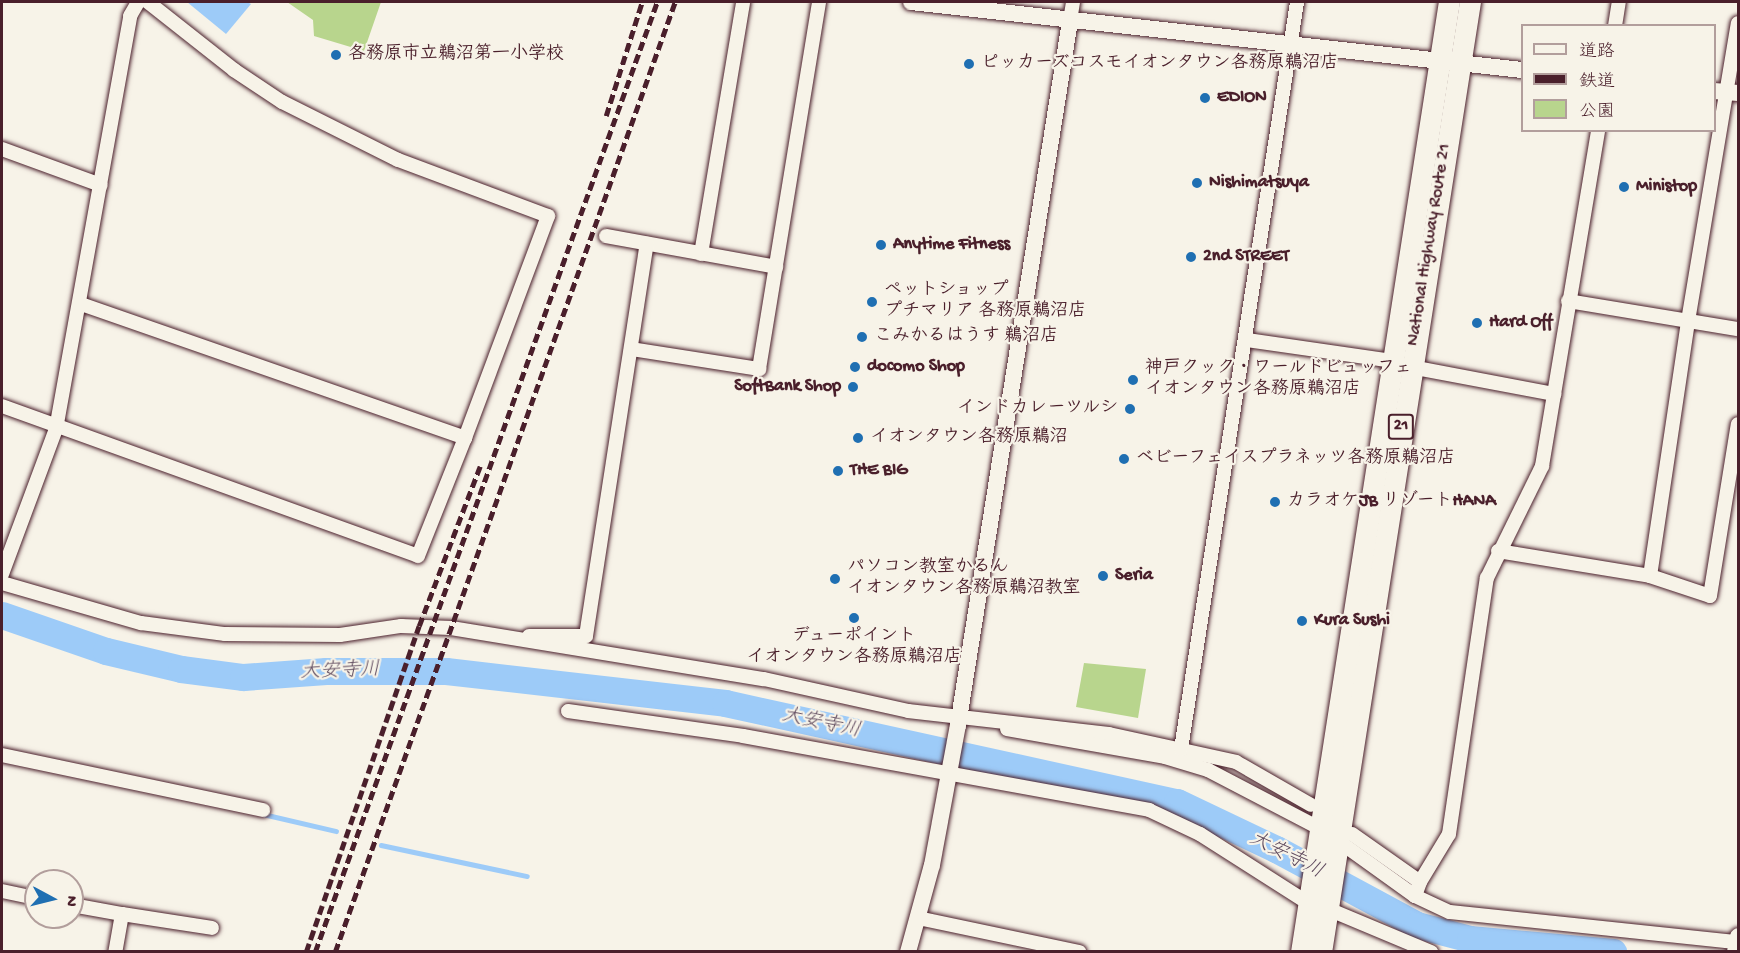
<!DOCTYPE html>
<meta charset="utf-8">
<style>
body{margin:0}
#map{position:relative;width:1740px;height:953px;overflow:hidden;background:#f7f3e8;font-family:"Gochi Hand","Klee One",sans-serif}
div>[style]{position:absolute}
.green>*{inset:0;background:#b8d58d}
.water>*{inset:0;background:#9dcbf8}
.stream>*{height:4.5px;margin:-2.25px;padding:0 2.25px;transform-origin:2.25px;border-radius:2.25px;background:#9dcbf8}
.river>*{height:27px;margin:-13.5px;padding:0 13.5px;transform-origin:13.5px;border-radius:13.5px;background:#9dcbf8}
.roads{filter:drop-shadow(0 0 2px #4a1f2b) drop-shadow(0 0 2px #4a1f2b)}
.minor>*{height:14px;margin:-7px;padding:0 7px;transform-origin:7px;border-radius:7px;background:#f7f3e8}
.tertiary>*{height:16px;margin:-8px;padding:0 8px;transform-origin:8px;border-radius:8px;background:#f7f3e8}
.trunk>*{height:21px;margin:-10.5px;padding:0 10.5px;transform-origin:10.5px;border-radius:10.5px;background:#f7f3e8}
.rail>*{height:4.5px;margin-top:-2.25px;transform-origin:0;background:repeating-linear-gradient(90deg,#4a1f2b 0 9px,transparent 0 13.5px)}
.dots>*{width:16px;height:16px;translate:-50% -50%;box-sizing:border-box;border:3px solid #f7f3e8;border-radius:50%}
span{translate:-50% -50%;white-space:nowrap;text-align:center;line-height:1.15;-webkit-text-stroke:4.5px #f7f3e8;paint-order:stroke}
.shield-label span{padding:2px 4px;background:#f7f3e8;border:2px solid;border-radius:4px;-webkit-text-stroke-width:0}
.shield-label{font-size:16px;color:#4a1f2b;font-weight:700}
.poi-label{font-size:18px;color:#4a1f2b;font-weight:700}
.left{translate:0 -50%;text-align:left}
.right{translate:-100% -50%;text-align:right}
.street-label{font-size:18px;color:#4a1f2b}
.water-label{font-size:20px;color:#5f4a5e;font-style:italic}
.frame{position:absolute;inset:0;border:3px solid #4a1f2b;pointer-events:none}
.legend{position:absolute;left:1521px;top:24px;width:195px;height:108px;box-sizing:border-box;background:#f7f3e8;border:2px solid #b29e9c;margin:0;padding:8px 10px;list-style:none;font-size:18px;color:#4a1f2b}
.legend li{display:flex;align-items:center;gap:12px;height:30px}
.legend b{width:30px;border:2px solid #b29e9c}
.north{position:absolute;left:24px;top:869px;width:60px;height:60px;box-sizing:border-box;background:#f7f3e8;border:2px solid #b29e9c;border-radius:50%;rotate:97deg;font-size:16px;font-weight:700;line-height:24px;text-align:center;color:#4a1f2b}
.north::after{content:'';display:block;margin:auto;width:21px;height:27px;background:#1f6fb2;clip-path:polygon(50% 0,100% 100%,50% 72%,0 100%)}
</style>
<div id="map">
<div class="green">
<i style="clip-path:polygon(287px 2px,381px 2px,364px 51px,314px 36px,313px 20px)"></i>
<i style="clip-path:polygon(1084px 663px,1146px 669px,1138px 718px,1076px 707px)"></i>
</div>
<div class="water">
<i style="clip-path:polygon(187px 2px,247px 2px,251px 4px,226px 34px)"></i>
</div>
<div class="stream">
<i style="left:263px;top:814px;width:75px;rotate:13.1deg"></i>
<i style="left:381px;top:845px;width:149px;rotate:12deg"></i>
</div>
<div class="river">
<i style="left:2px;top:615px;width:110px;rotate:19.1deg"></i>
<i style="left:106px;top:651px;width:77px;rotate:13.5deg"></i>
<i style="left:181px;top:669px;width:63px;rotate:7.4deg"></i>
<i style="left:243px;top:677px;width:83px;rotate:-4.1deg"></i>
<i style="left:326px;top:671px;width:120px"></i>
<i style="left:446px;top:671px;width:281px;rotate:6.5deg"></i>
<i style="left:725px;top:703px;width:463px;rotate:12.4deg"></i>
<i style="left:1177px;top:802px;width:110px;rotate:25.4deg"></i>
<i style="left:1276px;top:849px;width:160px;rotate:28.3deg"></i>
<i style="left:1417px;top:925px;width:55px;rotate:14.8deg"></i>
<i style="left:1470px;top:939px;width:144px;rotate:5.2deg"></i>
</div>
<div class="roads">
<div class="minor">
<i style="left:1070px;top:21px;width:19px;rotate:-81deg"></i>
<i style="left:1615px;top:26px;width:24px;rotate:-81deg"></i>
<i style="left:2px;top:149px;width:105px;rotate:20deg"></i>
<i style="left:606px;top:236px;width:173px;rotate:10.3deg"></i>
<i style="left:701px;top:254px;width:255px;rotate:-80.5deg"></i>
<i style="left:1568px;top:301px;width:172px;rotate:9.4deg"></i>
<i style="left:81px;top:304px;width:407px;rotate:19.2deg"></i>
<i style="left:465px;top:438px;width:237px;rotate:-69.5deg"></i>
<i style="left:548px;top:216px;width:160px;rotate:-159.5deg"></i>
<i style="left:398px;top:160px;width:130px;rotate:-153.4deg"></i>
<i style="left:282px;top:102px;width:58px;rotate:-146.3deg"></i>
<i style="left:234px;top:70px;width:110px;rotate:-141.7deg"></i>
<i style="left:1247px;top:340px;width:148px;rotate:8.2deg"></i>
<i style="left:631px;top:349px;width:130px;rotate:8.9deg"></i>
<i style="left:759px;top:369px;width:372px;rotate:-80.7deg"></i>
<i style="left:1411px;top:367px;width:146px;rotate:10.7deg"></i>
<i style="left:2px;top:406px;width:442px;rotate:19.8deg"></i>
<i style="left:418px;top:556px;width:127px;rotate:-68.3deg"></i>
<i style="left:1498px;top:551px;width:154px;rotate:9.3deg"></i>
<i style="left:1650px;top:576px;width:63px;rotate:18.4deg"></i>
<i style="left:1710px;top:596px;width:174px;rotate:-80.8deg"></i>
<i style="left:2px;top:574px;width:155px;rotate:-69.6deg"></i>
<i style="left:56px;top:429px;width:420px;rotate:-79.8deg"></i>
<i style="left:130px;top:16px;width:16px;rotate:-60deg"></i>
<i style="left:1650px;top:576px;width:258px;rotate:-81.5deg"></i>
<i style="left:1688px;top:321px;width:302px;rotate:-80.5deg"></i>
<i style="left:2px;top:583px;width:145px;rotate:16.1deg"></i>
<i style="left:141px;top:623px;width:85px;rotate:7.5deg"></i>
<i style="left:225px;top:634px;width:115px;rotate:0.5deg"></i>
<i style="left:340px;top:635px;width:62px;rotate:-8.4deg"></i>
<i style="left:401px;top:626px;width:50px;rotate:2.3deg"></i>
<i style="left:451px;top:628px;width:317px;rotate:9.3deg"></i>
<i style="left:764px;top:679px;width:148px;rotate:12.5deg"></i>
<i style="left:908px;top:711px;width:202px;rotate:6.5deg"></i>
<i style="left:1109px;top:734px;width:130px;rotate:12.4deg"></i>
<i style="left:1236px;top:762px;width:86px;rotate:29.8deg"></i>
<i style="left:529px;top:636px;width:57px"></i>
<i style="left:586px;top:636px;width:397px;rotate:-81.2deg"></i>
<i style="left:568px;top:711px;width:177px;rotate:8.1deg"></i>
<i style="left:743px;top:736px;width:413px;rotate:10.3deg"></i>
<i style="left:1149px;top:810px;width:56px;rotate:25.2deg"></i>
<i style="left:1200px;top:834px;width:128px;rotate:32.6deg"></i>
<i style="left:1007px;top:729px;width:160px;rotate:10deg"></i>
<i style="left:1165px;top:757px;width:45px;rotate:16.8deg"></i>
<i style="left:1208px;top:770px;width:125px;rotate:27.6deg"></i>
<i style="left:1181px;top:749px;width:756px;rotate:-81.17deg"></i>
<i style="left:2px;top:755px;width:267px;rotate:11.9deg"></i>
<i style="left:1352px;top:834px;width:83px;rotate:35.2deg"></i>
<i style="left:1420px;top:882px;width:15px;rotate:110deg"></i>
<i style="left:1415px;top:896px;width:38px;rotate:25deg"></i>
<i style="left:1450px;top:912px;width:289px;rotate:6deg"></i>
<i style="left:1337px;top:840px;width:96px;rotate:35.7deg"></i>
<i style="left:1420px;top:882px;width:56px;rotate:-58.9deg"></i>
<i style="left:1449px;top:834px;width:259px;rotate:-81.6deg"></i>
<i style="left:1487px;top:578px;width:125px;rotate:-63.8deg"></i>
<i style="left:1542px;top:466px;width:341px;rotate:-80.5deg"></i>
<i style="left:2px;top:891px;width:35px;rotate:12deg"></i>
<i style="left:72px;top:905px;width:51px;rotate:10.2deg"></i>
<i style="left:122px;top:914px;width:39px;rotate:100deg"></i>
<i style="left:1328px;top:909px;width:112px;rotate:22.7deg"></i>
<i style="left:122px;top:914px;width:91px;rotate:8.8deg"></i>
<i style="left:918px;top:918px;width:165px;rotate:11.9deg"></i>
</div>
<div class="tertiary">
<i style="left:911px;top:2px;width:615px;rotate:6.35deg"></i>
<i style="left:1714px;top:91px;width:24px;rotate:5deg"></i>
<i style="left:908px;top:952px;width:90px;rotate:-74.6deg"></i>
<i style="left:932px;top:865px;width:142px;rotate:-79.5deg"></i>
<i style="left:958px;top:725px;width:713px;rotate:-80.96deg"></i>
<i style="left:1735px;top:952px;width:16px;rotate:-79deg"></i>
</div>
<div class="trunk">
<i style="left:1301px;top:952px;width:961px;rotate:-81.15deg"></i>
<i style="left:1321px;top:952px;width:962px;rotate:-81.09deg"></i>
</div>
</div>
<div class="rail">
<i style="left:606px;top:116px;width:120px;rotate:-72.5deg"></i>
<i style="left:306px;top:952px;width:345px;rotate:-70.9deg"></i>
<i style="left:419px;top:626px;width:171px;rotate:-69.1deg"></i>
<i style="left:315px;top:952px;width:1010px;rotate:-70.2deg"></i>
<i style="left:335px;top:952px;width:1009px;rotate:-70.31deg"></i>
</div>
<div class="dots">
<i style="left:336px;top:55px;background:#1f6fb2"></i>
<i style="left:969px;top:64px;background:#1f6fb2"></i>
<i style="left:1205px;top:98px;background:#1f6fb2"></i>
<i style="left:1197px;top:183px;background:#1f6fb2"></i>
<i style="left:1624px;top:187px;background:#1f6fb2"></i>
<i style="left:881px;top:245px;background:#1f6fb2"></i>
<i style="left:1191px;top:257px;background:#1f6fb2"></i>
<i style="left:872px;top:302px;background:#1f6fb2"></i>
<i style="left:1477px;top:323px;background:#1f6fb2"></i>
<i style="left:862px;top:337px;background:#1f6fb2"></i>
<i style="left:855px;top:367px;background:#1f6fb2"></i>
<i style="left:1133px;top:380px;background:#1f6fb2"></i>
<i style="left:853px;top:387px;background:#1f6fb2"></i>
<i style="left:1130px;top:409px;background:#1f6fb2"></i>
<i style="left:858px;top:438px;background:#1f6fb2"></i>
<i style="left:1124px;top:459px;background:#1f6fb2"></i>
<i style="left:838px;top:471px;background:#1f6fb2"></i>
<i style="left:1275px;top:502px;background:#1f6fb2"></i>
<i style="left:1103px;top:576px;background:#1f6fb2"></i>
<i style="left:835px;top:579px;background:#1f6fb2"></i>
<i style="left:854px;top:618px;background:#1f6fb2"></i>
<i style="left:1302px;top:621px;background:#1f6fb2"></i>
</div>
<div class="shield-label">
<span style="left:1401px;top:427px">21</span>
</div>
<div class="poi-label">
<span class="left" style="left:348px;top:55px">各務原市立鵜沼第一小学校</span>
<span class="left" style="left:981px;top:64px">ピッカーズコスモイオンタウン各務原鵜沼店</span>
<span class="left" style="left:1217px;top:98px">EDION</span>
<span class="left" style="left:1209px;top:183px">Nishimatsuya</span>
<span class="left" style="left:1636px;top:187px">Ministop</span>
<span class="left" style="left:893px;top:245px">Anytime Fitness</span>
<span class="left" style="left:1203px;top:257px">2nd STREET</span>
<span class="left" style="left:884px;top:302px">ペットショップ<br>プチマリア 各務原鵜沼店</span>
<span class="left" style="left:1489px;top:323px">Hard Off</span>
<span class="left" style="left:874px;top:337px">こみかるはうす 鵜沼店</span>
<span class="left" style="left:867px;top:367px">docomo Shop</span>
<span class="left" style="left:1145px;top:380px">神戸クック・ワールドビュッフェ<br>イオンタウン各務原鵜沼店</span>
<span class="right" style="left:841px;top:387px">SoftBank Shop</span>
<span class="right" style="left:1118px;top:409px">インドカレーツルシ</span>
<span class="left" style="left:870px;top:438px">イオンタウン各務原鵜沼</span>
<span class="left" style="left:1136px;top:459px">ベビーフェイスプラネッツ各務原鵜沼店</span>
<span class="left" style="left:850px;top:471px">THE BIG</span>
<span class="left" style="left:1287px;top:502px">カラオケJB リゾートHANA</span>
<span class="left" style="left:847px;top:579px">パソコン教室かるん<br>イオンタウン各務原鵜沼教室</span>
<span class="left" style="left:1115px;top:576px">Seria</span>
<span class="left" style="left:1314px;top:621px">Kura Sushi</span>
<span style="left:854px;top:648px">デューポイント<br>イオンタウン各務原鵜沼店</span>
</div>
<div class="street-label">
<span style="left:1430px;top:245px;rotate:-81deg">National Highway Route 21</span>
</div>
<div class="water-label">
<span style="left:340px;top:672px;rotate:-2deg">大安寺川</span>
<span style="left:821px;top:724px;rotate:12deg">大安寺川</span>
<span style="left:1286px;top:856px;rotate:27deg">大安寺川</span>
</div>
<div class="frame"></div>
<ul class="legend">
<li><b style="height:8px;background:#f7f3e8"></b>道路</li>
<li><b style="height:8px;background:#4a1f2b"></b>鉄道</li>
<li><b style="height:16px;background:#b8d58d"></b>公園</li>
</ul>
<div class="north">N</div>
</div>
